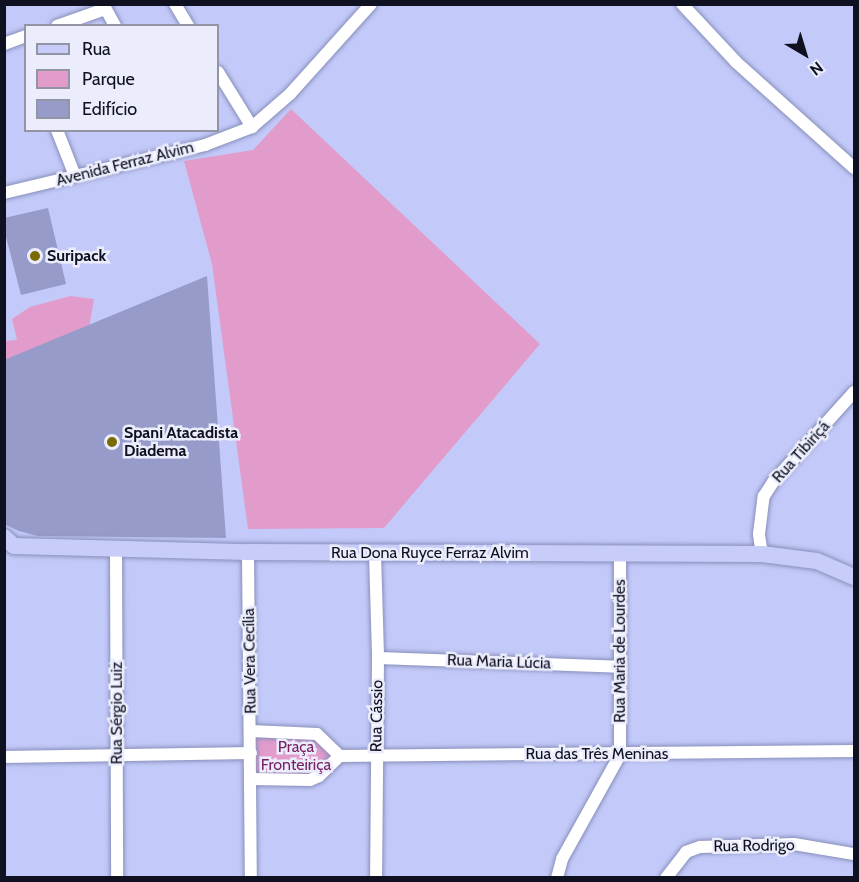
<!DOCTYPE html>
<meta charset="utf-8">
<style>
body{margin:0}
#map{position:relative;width:859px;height:882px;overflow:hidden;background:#c3caf9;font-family:Cabin,sans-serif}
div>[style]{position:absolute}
.green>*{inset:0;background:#e19ccb}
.building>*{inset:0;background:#969bc9}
.roads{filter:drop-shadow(0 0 2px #898fbb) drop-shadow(0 0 2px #898fbb)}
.minor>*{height:12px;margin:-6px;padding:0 6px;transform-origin:6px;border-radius:6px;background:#fff}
.major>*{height:16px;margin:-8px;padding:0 8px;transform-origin:8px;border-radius:8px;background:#c7ccf9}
.dots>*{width:16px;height:16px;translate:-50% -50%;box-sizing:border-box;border:3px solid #ebedfc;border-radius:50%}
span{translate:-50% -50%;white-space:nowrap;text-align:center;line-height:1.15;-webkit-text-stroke:5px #ebedfc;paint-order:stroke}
.street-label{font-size:16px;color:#0f1121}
.poi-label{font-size:16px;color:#0f1121;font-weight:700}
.left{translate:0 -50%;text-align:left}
.park-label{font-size:16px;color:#792164}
.frame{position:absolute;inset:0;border:6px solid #0f1121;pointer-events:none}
.legend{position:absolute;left:24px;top:24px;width:195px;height:108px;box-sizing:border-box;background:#ebedfc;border:2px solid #9395a4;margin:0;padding:8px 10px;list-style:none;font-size:18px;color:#0f1121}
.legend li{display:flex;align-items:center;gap:12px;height:30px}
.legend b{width:30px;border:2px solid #9395a4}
.north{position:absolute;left:775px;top:24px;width:60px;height:60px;-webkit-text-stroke:4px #ebedfc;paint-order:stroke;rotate:142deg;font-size:16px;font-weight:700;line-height:24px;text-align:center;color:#0f1121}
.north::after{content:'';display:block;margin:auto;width:21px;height:27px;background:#0f1121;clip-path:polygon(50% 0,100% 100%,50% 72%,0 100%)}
</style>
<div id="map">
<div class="green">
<i style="clip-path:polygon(291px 109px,540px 344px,384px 528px,248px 529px,212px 264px,184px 161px,253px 150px)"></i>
<i style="clip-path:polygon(70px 296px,94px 299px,85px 351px,5px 369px,4px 341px,17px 340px,12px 319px,30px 307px)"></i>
<i style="clip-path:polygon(251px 731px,314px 733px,340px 756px,319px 776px,251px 779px)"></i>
</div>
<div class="building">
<i style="clip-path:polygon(48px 208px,66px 284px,21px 295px,4px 229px,4px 218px)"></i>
<i style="clip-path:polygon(207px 276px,226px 538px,38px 536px,19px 531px,4px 524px,4px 360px)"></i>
</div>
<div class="roads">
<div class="minor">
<i style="left:103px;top:4px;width:25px;rotate:61deg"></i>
<i style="left:175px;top:4px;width:26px;rotate:59deg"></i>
<i style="left:682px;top:4px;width:79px;rotate:47deg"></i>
<i style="left:736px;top:62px;width:159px;rotate:41.9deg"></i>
<i style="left:57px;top:26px;width:51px;rotate:-19.5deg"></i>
<i style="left:4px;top:44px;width:23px;rotate:-20deg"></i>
<i style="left:218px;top:72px;width:65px;rotate:58.3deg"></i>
<i style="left:57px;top:130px;width:49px;rotate:68.6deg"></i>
<i style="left:4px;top:193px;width:207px;rotate:-13.4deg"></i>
<i style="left:205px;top:145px;width:50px;rotate:-21deg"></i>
<i style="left:252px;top:127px;width:50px;rotate:-41deg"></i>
<i style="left:290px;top:94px;width:121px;rotate:-48deg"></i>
<i style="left:116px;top:549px;width:329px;rotate:89.8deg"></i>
<i style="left:248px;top:552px;width:326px;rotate:89.5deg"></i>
<i style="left:375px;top:554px;width:104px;rotate:88.3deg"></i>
<i style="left:378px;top:658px;width:220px;rotate:90.5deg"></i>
<i style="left:762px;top:554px;width:20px;rotate:-99deg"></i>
<i style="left:759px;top:534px;width:38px;rotate:-83deg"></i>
<i style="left:764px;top:496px;width:17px;rotate:-57deg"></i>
<i style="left:773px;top:482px;width:121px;rotate:-48deg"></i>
<i style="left:378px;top:658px;width:242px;rotate:2.1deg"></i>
<i style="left:251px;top:731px;width:66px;rotate:2.6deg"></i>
<i style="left:317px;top:734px;width:32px;rotate:44deg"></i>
<i style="left:340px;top:756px;width:514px;rotate:-0.56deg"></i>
<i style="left:4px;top:757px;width:247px;rotate:-0.9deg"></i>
<i style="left:251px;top:779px;width:59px;rotate:1deg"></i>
<i style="left:310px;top:780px;width:10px;rotate:-24deg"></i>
<i style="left:319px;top:776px;width:29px;rotate:-44deg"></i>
<i style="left:557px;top:878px;width:20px;rotate:-75deg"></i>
<i style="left:562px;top:859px;width:119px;rotate:-60.9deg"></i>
<i style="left:620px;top:755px;width:202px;rotate:-90deg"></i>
<i style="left:666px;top:878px;width:33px;rotate:-52deg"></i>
<i style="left:686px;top:852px;width:15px;rotate:-20deg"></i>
<i style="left:700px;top:847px;width:94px;rotate:-1.8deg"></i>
<i style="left:794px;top:844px;width:61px;rotate:9.5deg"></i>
</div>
<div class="major">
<i style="left:4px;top:537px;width:13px;rotate:42deg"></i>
<i style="left:14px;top:546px;width:234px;rotate:1.5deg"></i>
<i style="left:248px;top:552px;width:514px;rotate:0.22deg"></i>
<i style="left:762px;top:554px;width:55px;rotate:7.3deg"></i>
<i style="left:817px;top:561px;width:40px;rotate:23.4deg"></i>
</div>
</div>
<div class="dots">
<i style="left:35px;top:256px;background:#7a6a02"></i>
<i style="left:112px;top:442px;background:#7a6a02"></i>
</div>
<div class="street-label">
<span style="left:125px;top:164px;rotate:-14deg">Avenida Ferraz Alvim</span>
<span style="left:801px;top:452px;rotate:-48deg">Rua Tibiriçá</span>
<span style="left:430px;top:553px">Rua Dona Ruyce Ferraz Alvim</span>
<span style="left:620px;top:651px;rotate:-90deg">Rua Maria de Lourdes</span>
<span style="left:250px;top:661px;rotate:-91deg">Rua Vera Cecília</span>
<span style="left:499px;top:662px;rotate:2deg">Rua Maria Lúcia</span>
<span style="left:117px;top:713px;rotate:-90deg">Rua Sérgio Luiz</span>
<span style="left:377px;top:716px;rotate:-89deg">Rua Cássio</span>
<span style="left:597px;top:754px">Rua das Três Meninas</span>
<span style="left:754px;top:846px;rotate:-1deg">Rua Rodrigo</span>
</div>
<div class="poi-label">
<span class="left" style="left:47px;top:256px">Suripack</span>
<span class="left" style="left:124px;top:442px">Spani Atacadista<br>Diadema</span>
</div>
<div class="park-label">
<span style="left:296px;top:756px">Praça<br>Fronteiriça</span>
</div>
<div class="frame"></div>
<ul class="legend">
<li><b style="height:8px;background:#c7ccf9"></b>Rua</li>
<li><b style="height:16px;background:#e19ccb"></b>Parque</li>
<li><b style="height:16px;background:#969bc9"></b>Edifício</li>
</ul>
<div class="north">N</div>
</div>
